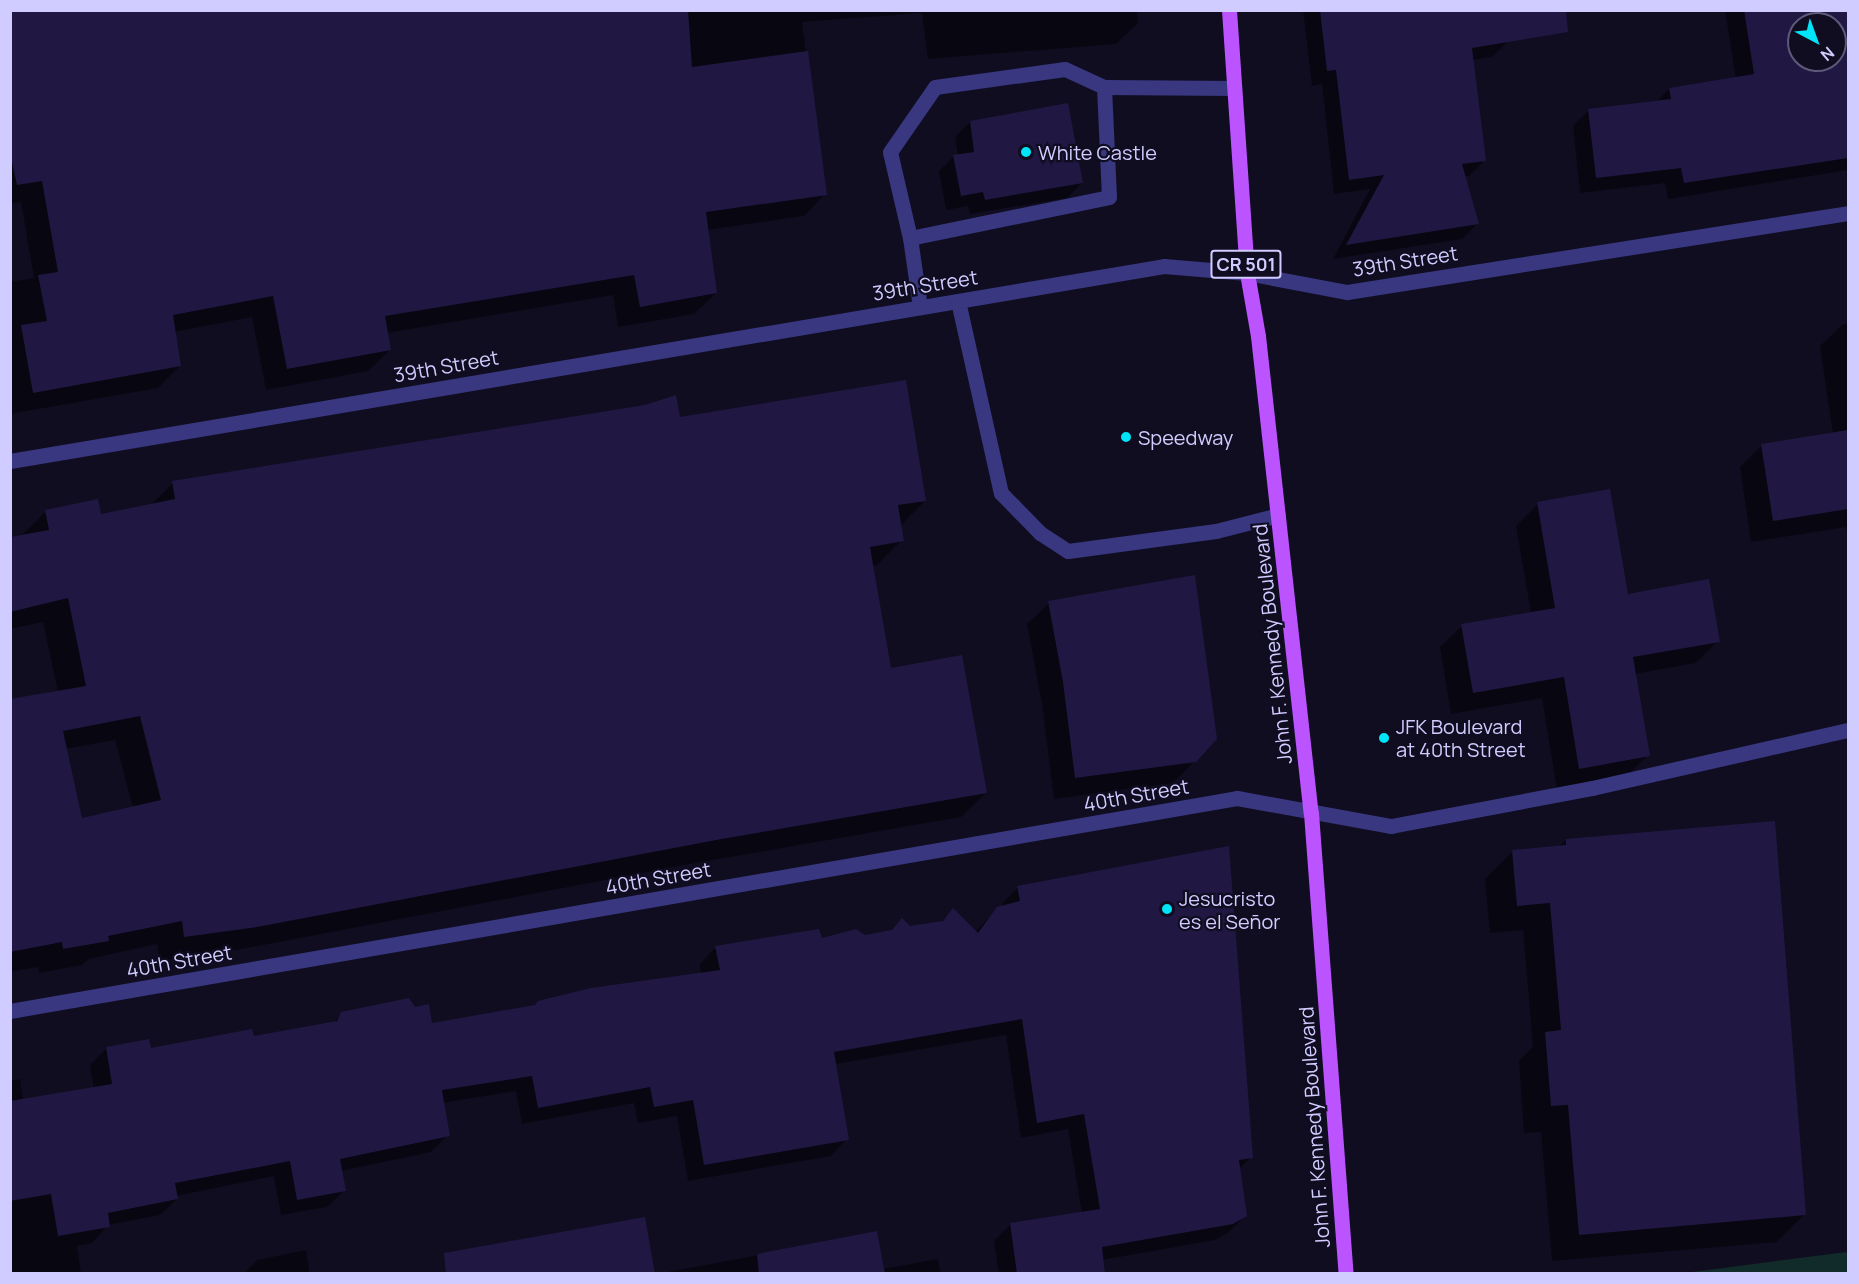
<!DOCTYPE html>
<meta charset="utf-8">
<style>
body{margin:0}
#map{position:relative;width:1859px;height:1284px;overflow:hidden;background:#100d21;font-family:Manrope,sans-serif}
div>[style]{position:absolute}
.green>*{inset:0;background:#102b29}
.shadow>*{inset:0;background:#0007}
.building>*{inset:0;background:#201842}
.minor>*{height:15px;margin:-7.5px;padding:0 7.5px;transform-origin:7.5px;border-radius:7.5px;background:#383780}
.major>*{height:15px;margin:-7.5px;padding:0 7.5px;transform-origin:7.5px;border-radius:7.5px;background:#bb53ff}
.dots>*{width:16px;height:16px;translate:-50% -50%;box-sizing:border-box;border:3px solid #100d21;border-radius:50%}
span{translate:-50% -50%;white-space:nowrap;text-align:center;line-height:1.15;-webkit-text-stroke:4.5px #100d21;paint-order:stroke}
.shield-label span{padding:2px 4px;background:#100d21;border:2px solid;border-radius:4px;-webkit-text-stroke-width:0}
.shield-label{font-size:18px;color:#d1ccff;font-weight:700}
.poi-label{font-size:20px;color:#d1ccff}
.left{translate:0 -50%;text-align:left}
.street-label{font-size:20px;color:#d1ccff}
.frame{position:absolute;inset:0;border:12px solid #d1ccff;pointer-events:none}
.north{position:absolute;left:1787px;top:12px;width:60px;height:60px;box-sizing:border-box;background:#100d21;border:2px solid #5d597a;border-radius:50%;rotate:139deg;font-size:16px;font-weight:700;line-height:24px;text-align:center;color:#d1ccff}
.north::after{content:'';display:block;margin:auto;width:21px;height:27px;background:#00e4f7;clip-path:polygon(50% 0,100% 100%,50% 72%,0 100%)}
</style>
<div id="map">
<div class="green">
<i style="clip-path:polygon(1846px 1252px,1848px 1256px,1848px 1273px,1685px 1273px)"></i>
</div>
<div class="shadow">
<i style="clip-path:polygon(10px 10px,1137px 10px,1138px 23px,1116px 44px,928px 59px,922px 13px,802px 22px,825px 194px,804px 216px,707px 230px,716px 293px,694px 314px,618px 327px,613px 295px,387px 333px,390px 350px,368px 371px,266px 390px,252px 317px,174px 332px,180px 366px,158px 388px,10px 414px,10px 282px,34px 278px,21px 202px,10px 204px)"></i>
<i style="clip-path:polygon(1303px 10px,1502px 10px,1507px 42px,1492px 57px,1472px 60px,1484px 161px,1469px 176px,1464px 176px,1477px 224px,1462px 239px,1333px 259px,1370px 189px,1334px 194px,1322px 84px,1312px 86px)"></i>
<i style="clip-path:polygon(evenodd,1725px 10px,1848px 10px,1848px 170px,1668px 199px,1665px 183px,1580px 193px,1573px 126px,1589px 110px,1656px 102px,1669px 89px,1736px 79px,1725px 10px,1799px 24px,1835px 24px,1835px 60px,1799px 60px,1799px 24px)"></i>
<i style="clip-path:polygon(970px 122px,1082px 183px,1067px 198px,970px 214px,968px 206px,946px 210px,939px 171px,954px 156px,958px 156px,955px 137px)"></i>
<i style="clip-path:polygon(1848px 323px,1848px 544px,1846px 527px,1751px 542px,1740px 467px,1762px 445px,1833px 434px,1820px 346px,1842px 325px)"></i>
<i style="clip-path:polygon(evenodd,679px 419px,925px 501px,900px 526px,902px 540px,877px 565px,872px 566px,890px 669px,986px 793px,961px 817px,690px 864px,231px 951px,160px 961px,157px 944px,89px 959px,82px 965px,39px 973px,38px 967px,10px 972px,10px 701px,58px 692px,43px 622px,10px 629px,10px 537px,23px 534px,46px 511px,100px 516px,150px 506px,173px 483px,679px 419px,115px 740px,133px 808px,81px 820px,65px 749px,115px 740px)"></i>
<i style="clip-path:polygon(1538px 504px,1627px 596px,1718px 641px,1696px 663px,1634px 674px,1648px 755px,1626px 777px,1557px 790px,1542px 698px,1451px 714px,1440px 647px,1462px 626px,1531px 613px,1516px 526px)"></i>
<i style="clip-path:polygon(1049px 603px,1195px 761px,1173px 783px,1054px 799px,1042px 704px,1027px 624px)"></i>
<i style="clip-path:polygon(1566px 840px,1804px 1215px,1777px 1242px,1552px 1261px,1541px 1132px,1524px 1133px,1519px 1061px,1533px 1046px,1523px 930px,1490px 933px,1485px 879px,1513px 851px,1559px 847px)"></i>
<i style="clip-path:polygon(1018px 887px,1251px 1157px,1239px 1169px,1246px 1215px,1229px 1232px,1215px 1240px,1102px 1260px,1104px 1274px,999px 1274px,994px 1241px,1010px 1225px,1082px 1214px,1068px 1129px,1021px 1138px,1006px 1035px,835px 1064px,847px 1139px,831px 1156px,688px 1181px,677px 1116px,638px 1123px,634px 1103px,522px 1124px,516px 1091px,442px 1103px,448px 1135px,431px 1152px,341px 1171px,344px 1191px,327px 1207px,281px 1215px,274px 1176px,176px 1196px,177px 1199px,160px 1215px,108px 1225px,92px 1243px,77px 1246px,81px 1274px,10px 1274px,10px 1081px,20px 1079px,23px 1101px,94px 1089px,90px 1065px,106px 1049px,150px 1050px,252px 1038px,332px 1024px,342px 1013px,431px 1025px,701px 974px,700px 964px,716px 947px,864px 936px,941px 922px,953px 910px,975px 932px,998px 908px,1002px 907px,1002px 904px)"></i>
<i style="clip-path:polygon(875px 1233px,883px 1269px,938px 1259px,941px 1274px,657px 1274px)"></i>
<i style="clip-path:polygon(306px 1250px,310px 1274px,243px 1274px,257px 1260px)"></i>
</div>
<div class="building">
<i style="clip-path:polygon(10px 10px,688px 10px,692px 67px,808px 51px,827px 195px,706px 212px,717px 293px,640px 307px,634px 275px,385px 316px,391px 350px,287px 369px,273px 296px,173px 315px,181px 366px,33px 393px,21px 325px,47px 321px,38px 275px,58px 272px,42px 181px,17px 185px,10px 153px)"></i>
<i style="clip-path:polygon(1320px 10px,1566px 10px,1568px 32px,1472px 48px,1486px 161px,1462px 164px,1479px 224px,1346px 245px,1384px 175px,1349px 180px,1336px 70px,1327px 71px)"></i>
<i style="clip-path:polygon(evenodd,1744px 10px,1848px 10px,1848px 158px,1684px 183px,1681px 168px,1596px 178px,1588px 109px,1671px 99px,1669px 88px,1754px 74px,1744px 10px,1799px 24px,1835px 24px,1835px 60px,1799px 60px,1799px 24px)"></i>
<i style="clip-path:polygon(1068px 103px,1083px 183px,985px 200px,983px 192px,961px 196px,953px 155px,974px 152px,970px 121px)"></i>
<i style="clip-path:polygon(evenodd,906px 380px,926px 501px,898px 505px,904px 541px,870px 547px,891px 668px,962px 655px,987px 793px,716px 840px,257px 927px,184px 937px,182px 921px,108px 936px,109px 941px,63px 949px,62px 942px,10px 952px,10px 699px,86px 686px,68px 598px,10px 612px,10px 537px,49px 530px,45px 510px,98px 499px,101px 514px,175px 499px,172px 481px,645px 405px,676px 395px,680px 417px,906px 380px,140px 716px,161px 800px,82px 818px,63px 731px,140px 716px)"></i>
<i style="clip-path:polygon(1848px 430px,1848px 509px,1773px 521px,1761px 444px)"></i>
<i style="clip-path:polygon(1610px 489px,1628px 594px,1709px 579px,1720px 642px,1633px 657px,1650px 756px,1579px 769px,1564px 677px,1473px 693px,1461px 624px,1555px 608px,1537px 502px)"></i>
<i style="clip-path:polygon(1195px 575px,1217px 739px,1196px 762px,1075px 778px,1063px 682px,1048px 601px)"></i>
<i style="clip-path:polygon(1775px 821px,1806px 1215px,1579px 1235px,1568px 1105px,1551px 1106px,1545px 1032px,1561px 1030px,1550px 903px,1517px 906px,1512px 850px,1566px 845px,1566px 839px)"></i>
<i style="clip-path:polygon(1229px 846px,1253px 1158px,1239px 1160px,1247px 1216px,1233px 1224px,1102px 1247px,1105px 1274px,1017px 1274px,1010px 1223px,1100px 1209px,1084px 1114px,1037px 1123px,1022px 1019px,834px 1052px,849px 1140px,704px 1165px,693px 1100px,654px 1107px,650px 1087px,538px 1108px,532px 1076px,442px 1090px,450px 1136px,340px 1159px,346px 1191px,297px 1200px,290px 1161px,175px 1183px,178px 1199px,108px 1213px,110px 1227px,58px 1236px,51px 1194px,10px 1201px,10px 1101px,112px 1084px,106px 1047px,149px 1039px,151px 1048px,252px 1029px,254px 1036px,337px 1021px,341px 1012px,409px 998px,415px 1007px,429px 1004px,432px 1023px,535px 1005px,538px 1001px,591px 988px,720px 970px,715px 946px,819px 929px,822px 938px,856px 929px,865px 935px,892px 930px,902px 918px,910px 926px,943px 921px,953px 908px,978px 933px,997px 907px,1020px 901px,1017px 886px)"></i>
<i style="clip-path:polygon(645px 1217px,655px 1274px,446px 1274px,444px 1253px)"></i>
<i style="clip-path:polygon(877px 1231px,885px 1274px,759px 1274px,757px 1254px)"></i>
</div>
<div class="minor">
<i style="left:910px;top:238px;width:203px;rotate:-11.6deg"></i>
<i style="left:1109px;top:197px;width:110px;rotate:-92.6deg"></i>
<i style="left:958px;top:301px;width:197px;rotate:77.4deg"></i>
<i style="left:1001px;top:493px;width:56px;rotate:45.7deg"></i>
<i style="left:1040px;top:533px;width:33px;rotate:33deg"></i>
<i style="left:1068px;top:551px;width:149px;rotate:-7.7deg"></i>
<i style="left:1216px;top:531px;width:64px;rotate:-14.5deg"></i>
<i style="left:920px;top:307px;width:70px;rotate:-98.2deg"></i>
<i style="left:910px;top:238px;width:88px;rotate:-103.1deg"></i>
<i style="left:890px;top:152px;width:79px;rotate:-55.3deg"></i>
<i style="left:935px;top:87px;width:131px;rotate:-7.9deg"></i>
<i style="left:1065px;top:69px;width:43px;rotate:24.8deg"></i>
<i style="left:1104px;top:87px;width:130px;rotate:0.4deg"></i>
<i style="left:10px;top:461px;width:1170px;rotate:-9.59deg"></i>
<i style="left:1164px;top:266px;width:83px;rotate:4.8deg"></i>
<i style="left:1247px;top:273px;width:102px;rotate:10.8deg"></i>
<i style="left:1347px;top:292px;width:507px;rotate:-8.96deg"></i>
<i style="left:10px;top:1011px;width:1245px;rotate:-9.85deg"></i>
<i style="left:1237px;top:798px;width:157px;rotate:10.3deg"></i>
<i style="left:1391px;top:826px;width:205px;rotate:-10.7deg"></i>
<i style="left:1592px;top:788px;width:262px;rotate:-12.8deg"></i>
</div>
<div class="major">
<i style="left:1229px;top:10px;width:264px;rotate:86.1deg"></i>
<i style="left:1247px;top:273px;width:64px;rotate:80.1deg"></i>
<i style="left:1258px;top:336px;width:480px;rotate:83.7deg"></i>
<i style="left:1311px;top:813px;width:462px;rotate:85.7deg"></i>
</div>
<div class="dots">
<i style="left:1026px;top:152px;background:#00e4f7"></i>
<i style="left:1126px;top:437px;background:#00e4f7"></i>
<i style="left:1384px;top:738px;background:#00e4f7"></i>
<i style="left:1167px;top:909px;background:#00e4f7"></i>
</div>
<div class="shield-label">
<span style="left:1246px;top:264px">CR 501</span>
</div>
<div class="poi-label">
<span class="left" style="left:1038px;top:152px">White Castle</span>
<span class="left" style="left:1138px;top:437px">Speedway</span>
<span class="left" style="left:1396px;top:738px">JFK Boulevard<br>at 40th Street</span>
<span class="left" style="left:1179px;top:910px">Jesucristo<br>es el Señor</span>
</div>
<div class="street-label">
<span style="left:1405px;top:261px;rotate:-9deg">39th Street</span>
<span style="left:925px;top:285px;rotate:-9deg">39th Street</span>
<span style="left:446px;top:366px;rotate:-10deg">39th Street</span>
<span style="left:1272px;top:644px;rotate:-96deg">John F. Kennedy Boulevard</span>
<span style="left:1136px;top:795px;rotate:-10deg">40th Street</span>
<span style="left:658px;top:878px;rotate:-10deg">40th Street</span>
<span style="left:179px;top:961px;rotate:-10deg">40th Street</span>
<span style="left:1314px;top:1127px;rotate:-94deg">John F. Kennedy Boulevard</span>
</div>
<div class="frame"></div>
<div class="north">N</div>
</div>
